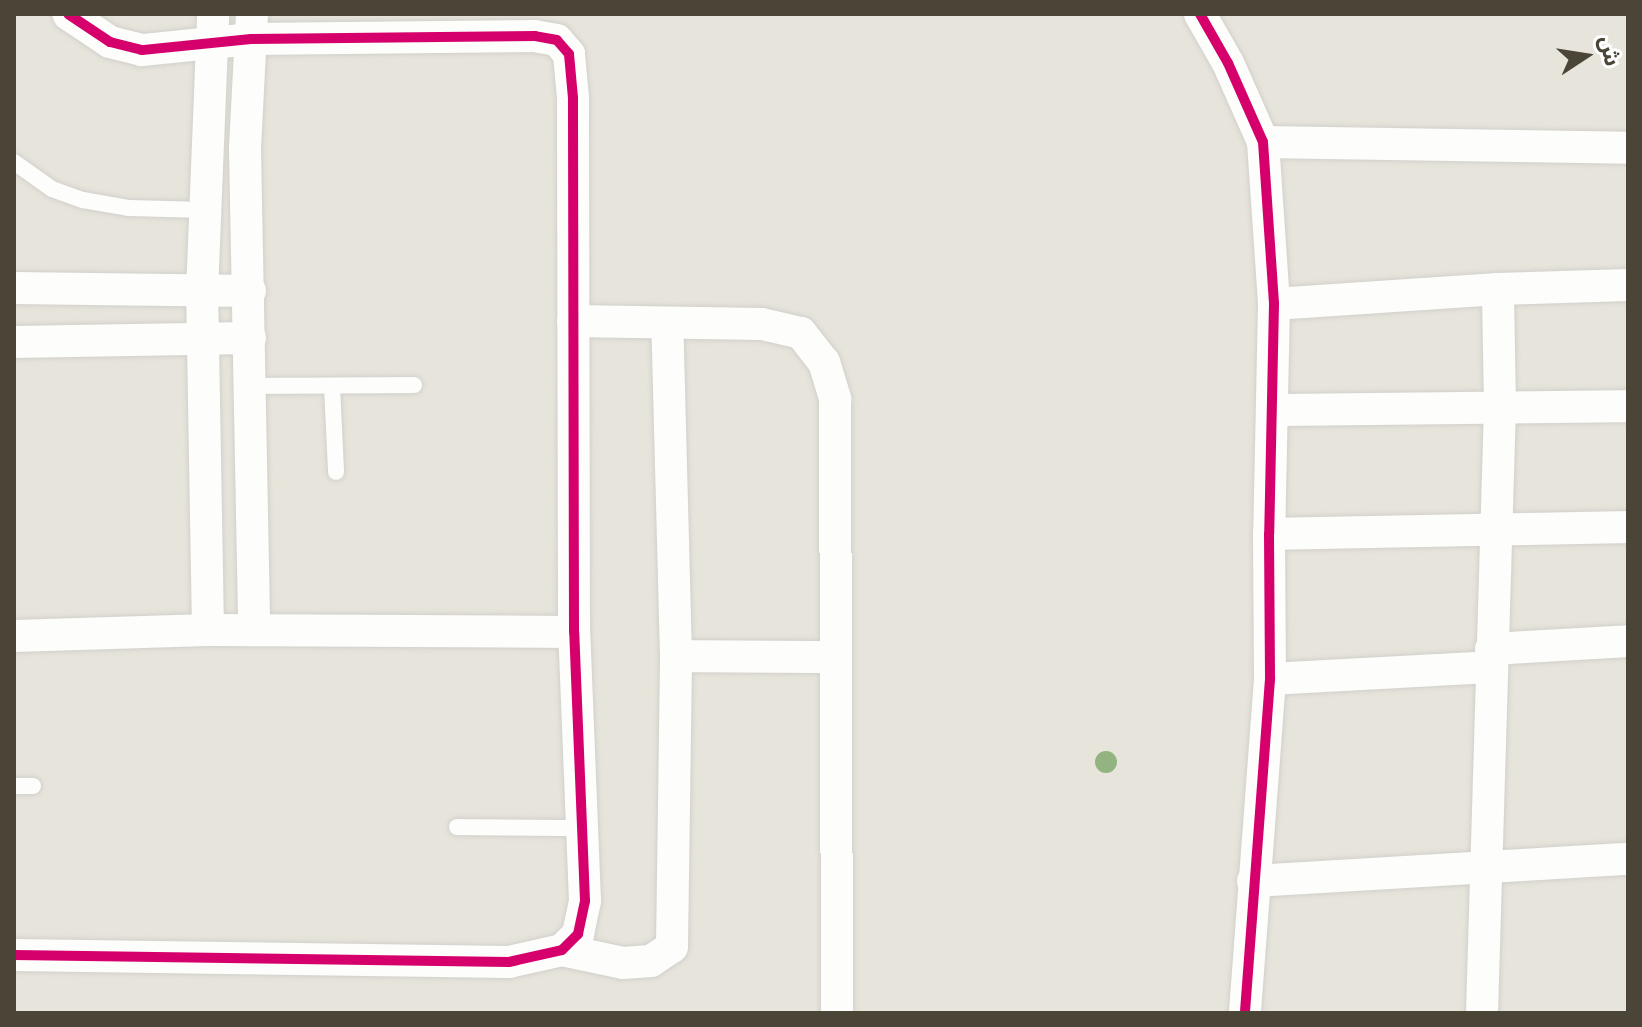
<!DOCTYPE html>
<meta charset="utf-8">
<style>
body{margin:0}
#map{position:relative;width:1642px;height:1027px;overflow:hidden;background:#f3f2ee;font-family:"DM Sans","Noto Sans Arabic",sans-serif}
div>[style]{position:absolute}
.residential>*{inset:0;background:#e7e4db}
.roads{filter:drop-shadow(0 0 2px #d1d0cb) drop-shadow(0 0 2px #d1d0cb)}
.lane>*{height:16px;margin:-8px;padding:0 8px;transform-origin:8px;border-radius:8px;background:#fdfdfc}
.street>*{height:32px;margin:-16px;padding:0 16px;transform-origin:16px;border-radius:16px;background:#fdfdfc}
.cycleway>*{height:10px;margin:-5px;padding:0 5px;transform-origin:5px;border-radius:5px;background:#d6006c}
.trees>*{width:22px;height:22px;margin:-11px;border-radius:50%;background:#93b381}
span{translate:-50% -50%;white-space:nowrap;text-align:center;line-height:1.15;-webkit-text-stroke:6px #fff;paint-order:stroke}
.frame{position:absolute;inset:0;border:16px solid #4b4538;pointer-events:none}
.north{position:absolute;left:1546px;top:16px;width:80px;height:80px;-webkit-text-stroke:6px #fff;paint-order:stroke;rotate:78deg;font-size:22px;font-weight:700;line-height:32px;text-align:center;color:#4b4538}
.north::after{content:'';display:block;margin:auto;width:28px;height:36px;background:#4b4538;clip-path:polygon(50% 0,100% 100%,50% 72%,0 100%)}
</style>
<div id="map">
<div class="residential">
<i style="clip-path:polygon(14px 14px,1628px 14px,1628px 1013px,14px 1013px)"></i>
</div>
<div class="roads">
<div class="lane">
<i style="left:14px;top:162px;width:47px;rotate:35.4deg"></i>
<i style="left:52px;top:189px;width:33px;rotate:20deg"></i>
<i style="left:83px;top:200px;width:47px;rotate:9.9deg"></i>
<i style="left:129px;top:208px;width:76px;rotate:1.5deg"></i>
<i style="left:250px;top:386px;width:164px;rotate:-0.3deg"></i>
<i style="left:332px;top:386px;width:86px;rotate:87.3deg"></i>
<i style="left:14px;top:786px;width:19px"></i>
<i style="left:457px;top:827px;width:125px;rotate:0.5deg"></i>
</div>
<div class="street">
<i style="left:252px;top:14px;width:135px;rotate:93deg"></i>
<i style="left:245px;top:149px;width:481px;rotate:88.9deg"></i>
<i style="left:1200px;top:14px;width:56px;rotate:60.3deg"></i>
<i style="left:1228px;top:63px;width:86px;rotate:66.1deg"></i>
<i style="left:1263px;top:142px;width:162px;rotate:86.1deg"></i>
<i style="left:1274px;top:304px;width:230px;rotate:91.2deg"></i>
<i style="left:1269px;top:534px;width:145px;rotate:89.6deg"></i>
<i style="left:1270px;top:679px;width:335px;rotate:94.3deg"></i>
<i style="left:1263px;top:142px;width:365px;rotate:0.9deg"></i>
<i style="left:14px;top:288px;width:236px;rotate:0.7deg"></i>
<i style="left:1274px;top:304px;width:225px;rotate:-3.8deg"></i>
<i style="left:1498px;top:289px;width:130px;rotate:-1.8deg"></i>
<i style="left:573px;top:321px;width:189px;rotate:0.9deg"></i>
<i style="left:762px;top:324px;width:40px;rotate:13deg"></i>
<i style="left:801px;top:333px;width:37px;rotate:52deg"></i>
<i style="left:824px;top:362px;width:39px;rotate:73deg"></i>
<i style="left:835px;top:399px;width:614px;rotate:89.81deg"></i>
<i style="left:14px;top:342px;width:236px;rotate:-1deg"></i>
<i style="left:1273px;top:410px;width:355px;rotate:-0.6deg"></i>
<i style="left:1269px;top:534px;width:359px;rotate:-1.1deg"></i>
<i style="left:208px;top:630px;width:337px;rotate:-91deg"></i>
<i style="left:202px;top:293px;width:279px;rotate:-87.7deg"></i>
<i style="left:14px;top:636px;width:194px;rotate:-1.8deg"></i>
<i style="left:208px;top:630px;width:366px;rotate:0.3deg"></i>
<i style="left:1491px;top:649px;width:137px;rotate:-3.3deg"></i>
<i style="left:676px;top:656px;width:160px;rotate:0.4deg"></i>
<i style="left:1270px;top:679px;width:220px;rotate:-3.1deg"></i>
<i style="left:1253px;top:881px;width:376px;rotate:-3.4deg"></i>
<i style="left:562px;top:950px;width:62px;rotate:12deg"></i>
<i style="left:623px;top:963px;width:28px;rotate:-4deg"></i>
<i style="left:651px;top:961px;width:25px;rotate:-34deg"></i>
<i style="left:672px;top:947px;width:291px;rotate:-89.2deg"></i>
<i style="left:676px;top:656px;width:333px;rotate:-91.5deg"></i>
<i style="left:14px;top:955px;width:495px;rotate:0.8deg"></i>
<i style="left:509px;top:962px;width:54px;rotate:-12.8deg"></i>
<i style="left:562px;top:950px;width:23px;rotate:-45deg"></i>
<i style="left:578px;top:934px;width:34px;rotate:-78deg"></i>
<i style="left:585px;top:901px;width:269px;rotate:-92.3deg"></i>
<i style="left:574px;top:632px;width:534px;rotate:-90.11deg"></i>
<i style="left:573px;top:98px;width:44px;rotate:-95.2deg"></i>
<i style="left:569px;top:54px;width:18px;rotate:-131deg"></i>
<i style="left:557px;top:40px;width:22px;rotate:-170deg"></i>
<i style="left:535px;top:36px;width:284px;rotate:179.4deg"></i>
<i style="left:251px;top:39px;width:110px;rotate:174.2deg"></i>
<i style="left:142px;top:50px;width:33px;rotate:-166deg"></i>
<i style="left:110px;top:42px;width:50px;rotate:-146.3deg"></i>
<i style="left:1482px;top:1013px;width:605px;rotate:-88.3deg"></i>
<i style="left:1500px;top:408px;width:119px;rotate:-91deg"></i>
</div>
</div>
<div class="cycleway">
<i style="left:1200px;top:14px;width:56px;rotate:60.3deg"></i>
<i style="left:1228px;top:63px;width:86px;rotate:66.1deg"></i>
<i style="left:1263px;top:142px;width:162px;rotate:86.1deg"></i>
<i style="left:1274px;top:304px;width:230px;rotate:91.2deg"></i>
<i style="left:1269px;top:534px;width:145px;rotate:89.6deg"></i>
<i style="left:1270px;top:679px;width:335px;rotate:94.3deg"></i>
<i style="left:14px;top:955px;width:495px;rotate:0.8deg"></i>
<i style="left:509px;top:962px;width:54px;rotate:-12.8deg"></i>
<i style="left:562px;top:950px;width:23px;rotate:-45deg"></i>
<i style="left:578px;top:934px;width:34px;rotate:-78deg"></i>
<i style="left:585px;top:901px;width:269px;rotate:-92.3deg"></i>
<i style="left:574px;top:632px;width:534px;rotate:-90.11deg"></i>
<i style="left:573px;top:98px;width:44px;rotate:-95.2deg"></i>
<i style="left:569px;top:54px;width:18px;rotate:-131deg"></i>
<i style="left:557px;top:40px;width:22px;rotate:-170deg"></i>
<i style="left:535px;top:36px;width:284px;rotate:179.4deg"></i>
<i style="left:251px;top:39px;width:110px;rotate:174.2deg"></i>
<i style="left:142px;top:50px;width:33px;rotate:-166deg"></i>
<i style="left:110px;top:42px;width:50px;rotate:-146.3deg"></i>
</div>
<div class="trees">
<i style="left:1106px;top:762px"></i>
</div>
<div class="frame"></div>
<div class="north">ش</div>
</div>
